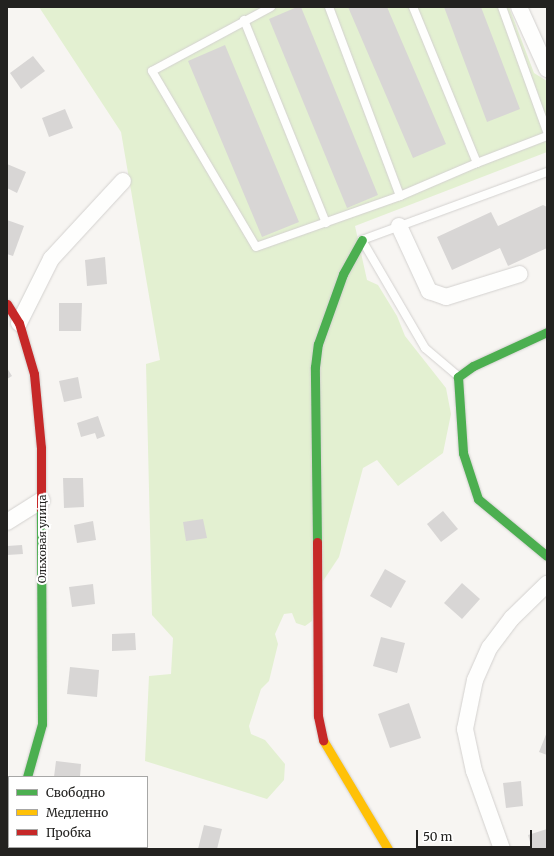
<!DOCTYPE html>
<meta charset="utf-8">
<style>
body{margin:0}
#map{position:relative;width:554px;height:856px;overflow:hidden;background:#f7f5f2;font-family:Merriweather,serif}
div>[style]{position:absolute}
.green>*{inset:0;background:#e3f0d1}
.building>*{inset:0;background:#d8d6d5}
.roads{filter:drop-shadow(0 0 1px #d3d1cf) drop-shadow(0 0 1px #d3d1cf)}
.lane>*{height:8px;margin:-4px;padding:0 4px;transform-origin:4px;border-radius:4px;background:#fefefd}
.street>*{height:16px;margin:-8px;padding:0 8px;transform-origin:8px;border-radius:8px;background:#fefefd}
.fast>*{height:9px;margin:-4.5px;padding:0 4.5px;transform-origin:4.5px;border-radius:4.5px;background:#4caf50}
.slow>*{height:9px;margin:-4.5px;padding:0 4.5px;transform-origin:4.5px;border-radius:4.5px;background:#ffc107}
.jam>*{height:9px;margin:-4.5px;padding:0 4.5px;transform-origin:4.5px;border-radius:4.5px;background:#c62828}
span{translate:-50% -50%;white-space:nowrap;text-align:center;line-height:1.15;-webkit-text-stroke:4px #fff;paint-order:stroke}
.street-label{font-size:11px;color:#232220}
.frame{position:absolute;inset:0;border:8px solid #232220;pointer-events:none}
.legend{position:absolute;left:8px;top:776px;width:140px;height:72px;box-sizing:border-box;background:#fff;border:1px solid #a7a7a6;margin:0;padding:5px 7px;list-style:none;font-size:12px;color:#232220}
.legend li{display:flex;align-items:center;gap:8px;height:20px}
.legend b{width:20px;border:1px solid #a7a7a6}
.scale{position:absolute;left:416px;top:830px;width:116px;height:18px;box-sizing:border-box;border:2px solid #232220;border-top:0;padding-left:5px;font-size:12px;line-height:14px;white-space:nowrap;color:#232220;-webkit-text-stroke:3px #fff;paint-order:stroke}
</style>
<div id="map">
<div class="green">
<i style="clip-path:polygon(39px 7px,509px 7px,534px 73px,547px 81px,547px 152px,355px 226px,367px 280px,378px 285px,397px 316px,405px 336px,446px 388px,451px 414px,443px 453px,398px 486px,377px 460px,363px 468px,339px 557px,317px 590px,312px 621px,305px 626px,296px 623px,292px 613px,284px 614px,275px 634px,278px 644px,269px 681px,261px 689px,249px 726px,251px 734px,265px 740px,285px 764px,284px 780px,267px 799px,145px 761px,149px 676px,171px 674px,173px 638px,152px 615px,146px 364px,160px 360px,121px 132px)"></i>
</div>
<div class="building">
<i style="clip-path:polygon(297px 7px,301px 7px,378px 195px,347px 208px,269px 19px)"></i>
<i style="clip-path:polygon(348px 7px,387px 7px,446px 144px,413px 158px)"></i>
<i style="clip-path:polygon(444px 7px,481px 7px,520px 109px,487px 122px)"></i>
<i style="clip-path:polygon(225px 45px,299px 222px,262px 237px,188px 61px)"></i>
<i style="clip-path:polygon(33px 56px,45px 71px,21px 89px,10px 73px)"></i>
<i style="clip-path:polygon(65px 109px,73px 128px,49px 137px,42px 118px)"></i>
<i style="clip-path:polygon(7px 164px,26px 172px,17px 193px,7px 188px)"></i>
<i style="clip-path:polygon(543px 205px,547px 207px,547px 248px,508px 266px,500px 248px,452px 270px,437px 237px,491px 212px,498px 226px)"></i>
<i style="clip-path:polygon(7px 220px,24px 226px,13px 256px,7px 254px)"></i>
<i style="clip-path:polygon(105px 257px,107px 284px,87px 286px,85px 260px)"></i>
<i style="clip-path:polygon(59px 303px,82px 303px,81px 331px,59px 331px)"></i>
<i style="clip-path:polygon(7px 368px,12px 376px,7px 379px)"></i>
<i style="clip-path:polygon(78px 377px,82px 398px,64px 402px,59px 381px)"></i>
<i style="clip-path:polygon(98px 416px,105px 436px,97px 439px,95px 433px,81px 437px,77px 423px)"></i>
<i style="clip-path:polygon(63px 478px,83px 478px,84px 507px,64px 508px)"></i>
<i style="clip-path:polygon(443px 511px,458px 529px,441px 542px,427px 524px)"></i>
<i style="clip-path:polygon(203px 519px,207px 538px,186px 541px,183px 522px)"></i>
<i style="clip-path:polygon(93px 521px,96px 540px,77px 543px,74px 525px)"></i>
<i style="clip-path:polygon(22px 545px,23px 554px,7px 555px,7px 546px)"></i>
<i style="clip-path:polygon(385px 569px,406px 581px,391px 608px,370px 596px)"></i>
<i style="clip-path:polygon(462px 583px,480px 599px,462px 619px,444px 603px)"></i>
<i style="clip-path:polygon(93px 584px,95px 604px,72px 607px,69px 587px)"></i>
<i style="clip-path:polygon(135px 633px,136px 650px,112px 651px,112px 634px)"></i>
<i style="clip-path:polygon(381px 637px,405px 643px,397px 673px,373px 666px)"></i>
<i style="clip-path:polygon(70px 667px,99px 670px,97px 697px,67px 694px)"></i>
<i style="clip-path:polygon(409px 703px,421px 738px,390px 748px,378px 714px)"></i>
<i style="clip-path:polygon(547px 732px,547px 755px,539px 752px)"></i>
<i style="clip-path:polygon(56px 761px,81px 764px,80px 777px,54px 777px)"></i>
<i style="clip-path:polygon(521px 781px,523px 806px,506px 808px,503px 783px)"></i>
<i style="clip-path:polygon(204px 825px,222px 829px,217px 849px,198px 849px)"></i>
<i style="clip-path:polygon(547px 829px,547px 849px,532px 849px,528px 835px)"></i>
<i style="clip-path:polygon(460px 846px,460px 849px,451px 849px)"></i>
</div>
<div class="roads">
<div class="lane">
<i style="left:271px;top:7px;width:135px;rotate:151.7deg"></i>
<i style="left:152px;top:71px;width:204px;rotate:59.4deg"></i>
<i style="left:256px;top:247px;width:153px;rotate:-19.5deg"></i>
<i style="left:400px;top:196px;width:84px;rotate:-23.2deg"></i>
<i style="left:477px;top:163px;width:169px;rotate:-112.3deg"></i>
<i style="left:329px;top:7px;width:202px;rotate:69.4deg"></i>
<i style="left:502px;top:7px;width:132px;rotate:70.1deg"></i>
<i style="left:244px;top:20px;width:219px;rotate:68deg"></i>
<i style="left:477px;top:163px;width:75px;rotate:-21.1deg"></i>
<i style="left:458px;top:376px;width:43px;rotate:-139.7deg"></i>
<i style="left:425px;top:348px;width:125px;rotate:-120.3deg"></i>
<i style="left:362px;top:240px;width:197px;rotate:-20.2deg"></i>
</div>
<div class="street">
<i style="left:519px;top:7px;width:68px;rotate:65.7deg"></i>
<i style="left:399px;top:226px;width:72px;rotate:65.2deg"></i>
<i style="left:429px;top:291px;width:18px;rotate:19deg"></i>
<i style="left:446px;top:297px;width:77px;rotate:-17.3deg"></i>
<i style="left:19px;top:323px;width:72px;rotate:-63.4deg"></i>
<i style="left:51px;top:259px;width:106px;rotate:-47.3deg"></i>
<i style="left:7px;top:522px;width:41px;rotate:-32.2deg"></i>
<i style="left:7px;top:820px;width:2px;rotate:27deg"></i>
<i style="left:91px;top:847px;width:6px;rotate:18deg"></i>
<i style="left:8px;top:849px;width:5px;rotate:-79deg"></i>
<i style="left:502px;top:849px;width:83px;rotate:-109.7deg"></i>
<i style="left:474px;top:771px;width:43px;rotate:-102.1deg"></i>
<i style="left:465px;top:729px;width:50px;rotate:-78.5deg"></i>
<i style="left:475px;top:680px;width:36px;rotate:-66deg"></i>
<i style="left:490px;top:647px;width:36px;rotate:-53deg"></i>
<i style="left:512px;top:618px;width:49px;rotate:-44.2deg"></i>
</div>
<div class="fast">
<i style="left:547px;top:332px;width:81px;rotate:155.3deg"></i>
<i style="left:473px;top:366px;width:19px;rotate:144deg"></i>
<i style="left:458px;top:377px;width:76px;rotate:86.2deg"></i>
<i style="left:463px;top:453px;width:48px;rotate:71.9deg"></i>
<i style="left:478px;top:499px;width:89px;rotate:39.6deg"></i>
<i style="left:317px;top:542px;width:175px;rotate:-90.7deg"></i>
<i style="left:315px;top:367px;width:23px;rotate:-83deg"></i>
<i style="left:318px;top:344px;width:74px;rotate:-70.3deg"></i>
<i style="left:343px;top:274px;width:39px;rotate:-61deg"></i>
<i style="left:27px;top:777px;width:55px;rotate:-74.2deg"></i>
<i style="left:42px;top:724px;width:215px;rotate:-90.3deg"></i>
</div>
<div class="slow">
<i style="left:323px;top:740px;width:127px;rotate:59.2deg"></i>
</div>
<div class="jam">
<i style="left:7px;top:304px;width:22px;rotate:58deg"></i>
<i style="left:19px;top:323px;width:53px;rotate:73.6deg"></i>
<i style="left:34px;top:374px;width:74px;rotate:84.6deg"></i>
<i style="left:41px;top:448px;width:61px;rotate:90deg"></i>
<i style="left:317px;top:542px;width:174px;rotate:89.7deg"></i>
<i style="left:318px;top:716px;width:25px;rotate:78deg"></i>
</div>
</div>
<div class="street-label">
<span style="left:42px;top:539px;rotate:-90deg">Ольховая улица</span>
</div>
<div class="frame"></div>
<ul class="legend">
<li><b style="height:5px;background:#4caf50"></b>Свободно</li>
<li><b style="height:5px;background:#ffc107"></b>Медленно</li>
<li><b style="height:5px;background:#c62828"></b>Пробка</li>
</ul>
<div class="scale">50 m</div>
</div>
